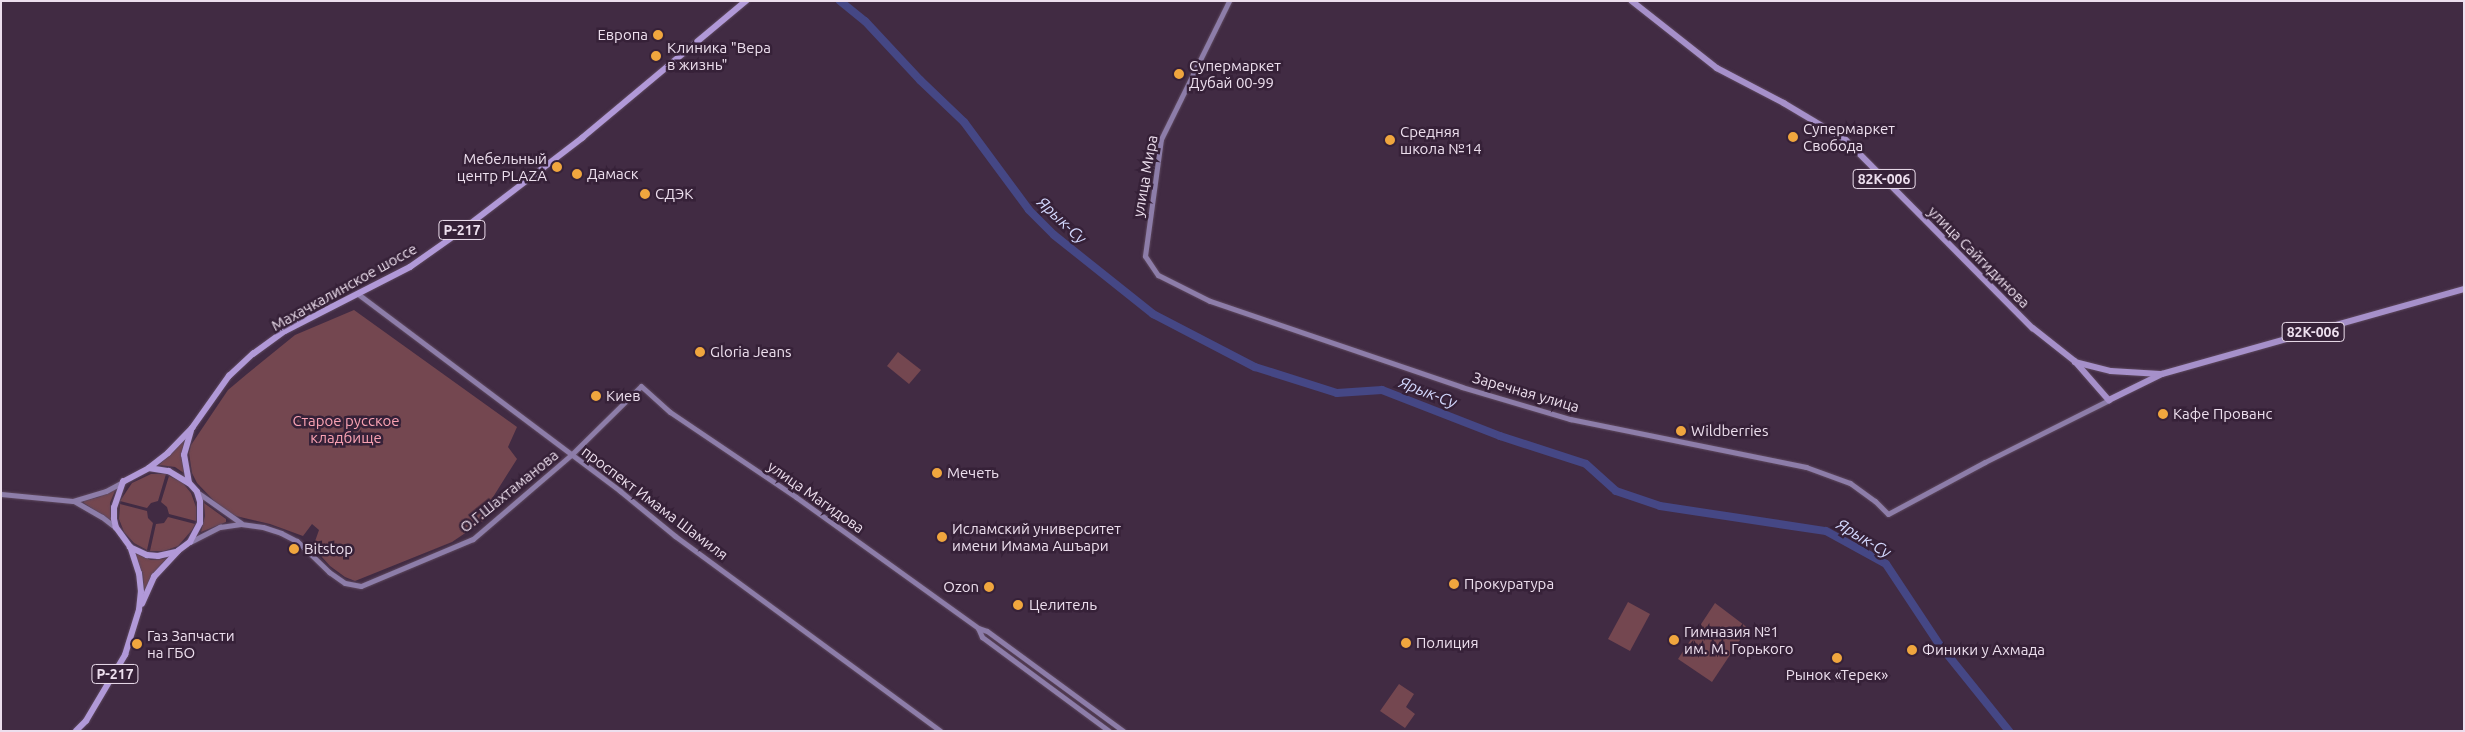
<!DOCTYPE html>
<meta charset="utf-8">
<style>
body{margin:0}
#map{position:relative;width:2465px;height:732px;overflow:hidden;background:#412b43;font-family:Ubuntu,sans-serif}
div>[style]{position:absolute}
.green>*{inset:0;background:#744750}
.river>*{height:8px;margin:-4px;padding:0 4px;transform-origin:4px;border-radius:4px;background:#454785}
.roads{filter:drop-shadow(0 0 1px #5d485e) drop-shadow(0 0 1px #5d485e)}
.secondary>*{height:5px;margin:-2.5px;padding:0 2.5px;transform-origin:2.5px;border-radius:2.5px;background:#8d7da9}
.primary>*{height:5.5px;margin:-2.75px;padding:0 2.75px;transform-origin:2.75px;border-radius:2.75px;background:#a690ca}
.trunk>*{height:5.5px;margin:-2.75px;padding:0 2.75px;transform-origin:2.75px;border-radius:2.75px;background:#b199d8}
.dots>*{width:14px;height:14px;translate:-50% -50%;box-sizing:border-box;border:2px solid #362138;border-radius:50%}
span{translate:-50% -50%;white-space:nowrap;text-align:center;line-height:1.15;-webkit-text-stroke:5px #362138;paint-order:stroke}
.shield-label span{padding:1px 4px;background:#362138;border:1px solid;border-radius:4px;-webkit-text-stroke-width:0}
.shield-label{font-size:14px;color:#eddfee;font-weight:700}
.poi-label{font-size:15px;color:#eddfee}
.right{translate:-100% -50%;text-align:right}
.left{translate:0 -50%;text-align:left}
.street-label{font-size:15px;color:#eddfee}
.park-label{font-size:15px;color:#f9a2b3}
.water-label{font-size:16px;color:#d4d9ff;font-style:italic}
.frame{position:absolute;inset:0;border:2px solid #eddfee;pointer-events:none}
</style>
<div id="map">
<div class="green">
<i style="clip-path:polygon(354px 310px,517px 427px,508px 447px,517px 459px,483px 513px,486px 519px,452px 542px,355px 581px,345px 577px,330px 566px,313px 547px,319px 530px,312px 524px,303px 536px,270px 524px,236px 516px,221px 508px,197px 483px,192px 473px,189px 453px,191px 445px,228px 390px,247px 374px,295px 335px)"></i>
<i style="clip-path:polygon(898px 352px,921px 370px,909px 384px,887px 366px)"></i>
<i style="clip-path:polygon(184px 441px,181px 456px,184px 473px,175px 467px,159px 465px)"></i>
<i style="clip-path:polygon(151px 474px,166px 474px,158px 501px,151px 503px,147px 508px,120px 501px,132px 483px)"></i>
<i style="clip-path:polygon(169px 476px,182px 482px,191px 493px,196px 507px,196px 521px,169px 514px,167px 507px,161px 502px)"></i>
<i style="clip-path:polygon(116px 488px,110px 503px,111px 521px,84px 503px,84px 501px,99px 497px)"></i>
<i style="clip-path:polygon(204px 503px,226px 519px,226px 522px,201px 532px,205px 516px)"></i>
<i style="clip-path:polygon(120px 504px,147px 511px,148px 518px,153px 523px,147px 550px,134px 543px,124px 532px,119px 519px)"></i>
<i style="clip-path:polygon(168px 517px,195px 524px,192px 530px,178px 546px,164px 551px,150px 551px,156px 524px,164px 523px)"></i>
<i style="clip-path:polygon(134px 553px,151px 560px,166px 559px,152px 575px,144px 592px,143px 574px)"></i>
<i style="clip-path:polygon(1628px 602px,1650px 614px,1630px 651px,1608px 639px)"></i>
<i style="clip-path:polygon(1715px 603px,1748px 628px,1712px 682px,1678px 659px)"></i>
<i style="clip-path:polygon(1399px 684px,1414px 694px,1406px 707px,1415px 714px,1405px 728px,1380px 711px)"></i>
</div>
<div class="river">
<i style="left:840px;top:1px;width:32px;rotate:39deg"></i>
<i style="left:865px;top:21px;width:81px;rotate:47deg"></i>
<i style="left:920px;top:80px;width:61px;rotate:43.7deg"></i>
<i style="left:964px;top:122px;width:109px;rotate:53.5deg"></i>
<i style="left:1029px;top:210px;width:35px;rotate:45deg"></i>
<i style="left:1054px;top:235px;width:127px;rotate:38.6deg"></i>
<i style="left:1153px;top:314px;width:115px;rotate:27.5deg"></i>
<i style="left:1255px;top:367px;width:86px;rotate:17.6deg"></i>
<i style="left:1337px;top:393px;width:45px;rotate:-3.8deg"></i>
<i style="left:1382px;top:390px;width:127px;rotate:21.3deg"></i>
<i style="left:1500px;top:436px;width:90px;rotate:18deg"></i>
<i style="left:1586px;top:464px;width:40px;rotate:42deg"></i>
<i style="left:1616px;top:491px;width:46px;rotate:18.8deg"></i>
<i style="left:1660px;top:506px;width:168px;rotate:8.6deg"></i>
<i style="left:1826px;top:531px;width:68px;rotate:28.8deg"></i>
<i style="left:1886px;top:564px;width:96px;rotate:56.5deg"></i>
<i style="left:1939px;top:644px;width:112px;rotate:51.2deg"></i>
</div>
<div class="roads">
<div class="secondary">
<i style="left:1229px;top:1px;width:154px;rotate:116.2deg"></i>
<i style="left:1161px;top:139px;width:118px;rotate:97.8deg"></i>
<i style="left:1145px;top:256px;width:23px;rotate:56deg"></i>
<i style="left:1158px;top:275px;width:58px;rotate:26.6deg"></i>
<i style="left:1210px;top:301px;width:266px;rotate:18.8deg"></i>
<i style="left:1462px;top:387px;width:113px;rotate:16.5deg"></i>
<i style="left:1570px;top:419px;width:241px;rotate:11.5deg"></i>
<i style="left:1806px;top:467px;width:47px;rotate:20deg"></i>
<i style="left:1850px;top:483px;width:31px;rotate:36deg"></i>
<i style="left:1875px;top:501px;width:18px;rotate:45deg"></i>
<i style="left:1888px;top:514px;width:110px;rotate:-28.2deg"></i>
<i style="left:1985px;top:462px;width:139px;rotate:-26.6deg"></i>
<i style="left:358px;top:294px;width:328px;rotate:36.9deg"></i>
<i style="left:620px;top:491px;width:71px;rotate:39.3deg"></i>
<i style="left:675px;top:536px;width:329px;rotate:36.3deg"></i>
<i style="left:197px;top:492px;width:54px;rotate:35.2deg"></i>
<i style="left:1px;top:494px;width:72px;rotate:5.6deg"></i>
<i style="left:73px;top:501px;width:34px;rotate:-17deg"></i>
<i style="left:106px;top:491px;width:19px;rotate:-28deg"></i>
<i style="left:74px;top:501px;width:32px;rotate:30deg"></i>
<i style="left:102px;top:517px;width:18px;rotate:38deg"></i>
<i style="left:190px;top:542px;width:34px;rotate:-27deg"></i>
<i style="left:220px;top:527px;width:21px;rotate:-8deg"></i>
<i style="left:241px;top:524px;width:22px;rotate:8deg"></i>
<i style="left:263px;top:527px;width:19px;rotate:18deg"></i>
<i style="left:281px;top:533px;width:18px;rotate:27deg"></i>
<i style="left:297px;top:541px;width:45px;rotate:44.1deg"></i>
<i style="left:329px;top:572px;width:19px;rotate:35deg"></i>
<i style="left:345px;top:583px;width:16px;rotate:11deg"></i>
<i style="left:361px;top:586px;width:121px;rotate:-22.8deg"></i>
<i style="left:473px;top:539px;width:129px;rotate:-40.6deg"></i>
<i style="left:571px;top:455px;width:98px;rotate:-44.6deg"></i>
<i style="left:641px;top:386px;width:39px;rotate:42deg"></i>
<i style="left:670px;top:412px;width:152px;rotate:34deg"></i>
<i style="left:796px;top:497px;width:224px;rotate:35.7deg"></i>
<i style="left:978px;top:628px;width:9px;rotate:18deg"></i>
<i style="left:987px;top:631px;width:169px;rotate:36.3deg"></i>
<i style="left:978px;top:628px;width:10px;rotate:66deg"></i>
<i style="left:982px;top:637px;width:158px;rotate:36.5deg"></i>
</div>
<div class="primary">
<i style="left:1632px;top:1px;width:108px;rotate:38.2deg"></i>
<i style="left:1717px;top:68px;width:76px;rotate:27.6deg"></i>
<i style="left:1784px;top:103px;width:72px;rotate:30.8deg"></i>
<i style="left:1846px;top:140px;width:265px;rotate:45.2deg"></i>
<i style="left:2033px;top:328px;width:53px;rotate:38.2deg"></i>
<i style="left:2075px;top:361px;width:52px;rotate:48.9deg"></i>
<i style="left:2109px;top:400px;width:59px;rotate:-26.1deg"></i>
<i style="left:2162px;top:374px;width:314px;rotate:-15.7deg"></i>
<i style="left:2075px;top:362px;width:37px;rotate:14deg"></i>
<i style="left:2111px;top:371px;width:49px;rotate:3.5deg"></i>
</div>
<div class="trunk">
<i style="left:149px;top:468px;width:20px;rotate:9deg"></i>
<i style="left:169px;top:471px;width:23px;rotate:31deg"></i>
<i style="left:130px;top:547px;width:19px;rotate:25deg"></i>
<i style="left:147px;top:555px;width:11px;rotate:5deg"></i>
<i style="left:158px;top:556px;width:17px;rotate:-13deg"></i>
<i style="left:142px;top:604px;width:30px;rotate:-66deg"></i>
<i style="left:154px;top:577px;width:35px;rotate:-47deg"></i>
<i style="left:178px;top:551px;width:15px;rotate:-37deg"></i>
<i style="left:190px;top:542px;width:21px;rotate:-62deg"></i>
<i style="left:200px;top:523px;width:21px;rotate:-90deg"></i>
<i style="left:200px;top:502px;width:10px;rotate:-107deg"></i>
<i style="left:197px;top:492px;width:12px;rotate:-132deg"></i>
<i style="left:189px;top:483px;width:28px;rotate:-100deg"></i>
<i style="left:184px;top:455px;width:25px;rotate:-74deg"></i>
<i style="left:76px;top:731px;width:14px;rotate:-45deg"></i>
<i style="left:86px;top:721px;width:77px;rotate:-59.4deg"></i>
<i style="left:125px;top:655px;width:47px;rotate:-72.7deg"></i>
<i style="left:139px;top:610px;width:18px;rotate:-84deg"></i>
<i style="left:141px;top:592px;width:18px;rotate:-96deg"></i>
<i style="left:139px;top:574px;width:28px;rotate:-108deg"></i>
<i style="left:130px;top:547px;width:24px;rotate:-126deg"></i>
<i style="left:116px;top:528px;width:9px;rotate:-103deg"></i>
<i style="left:114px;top:519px;width:11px;rotate:-90deg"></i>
<i style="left:114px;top:508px;width:28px;rotate:-71deg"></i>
<i style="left:123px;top:482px;width:30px;rotate:-28deg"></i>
<i style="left:149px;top:468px;width:24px;rotate:-38deg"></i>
<i style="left:168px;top:453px;width:35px;rotate:-46deg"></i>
<i style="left:192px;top:428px;width:64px;rotate:-54.6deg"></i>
<i style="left:229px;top:376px;width:33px;rotate:-43deg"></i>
<i style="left:253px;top:354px;width:39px;rotate:-36deg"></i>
<i style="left:285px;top:331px;width:140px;rotate:-27.1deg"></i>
<i style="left:410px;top:267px;width:57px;rotate:-35.1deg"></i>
<i style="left:457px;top:234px;width:158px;rotate:-37.5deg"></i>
<i style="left:582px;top:138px;width:214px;rotate:-39.9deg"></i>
</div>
</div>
<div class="dots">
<i style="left:658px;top:35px;background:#f0a63e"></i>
<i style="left:656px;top:56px;background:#f0a63e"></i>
<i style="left:1179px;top:74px;background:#f0a63e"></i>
<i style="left:1793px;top:137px;background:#f0a63e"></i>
<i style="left:1390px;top:140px;background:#f0a63e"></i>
<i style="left:557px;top:167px;background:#f0a63e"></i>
<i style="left:577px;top:174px;background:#f0a63e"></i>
<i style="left:645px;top:194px;background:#f0a63e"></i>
<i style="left:700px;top:352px;background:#f0a63e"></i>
<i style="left:596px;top:396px;background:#f0a63e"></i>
<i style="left:2163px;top:414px;background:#f0a63e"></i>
<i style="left:1681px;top:431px;background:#f0a63e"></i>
<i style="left:937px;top:473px;background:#f0a63e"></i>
<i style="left:942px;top:537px;background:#f0a63e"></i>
<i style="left:294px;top:549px;background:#f0a63e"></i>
<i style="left:1454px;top:584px;background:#f0a63e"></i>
<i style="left:989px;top:587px;background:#f0a63e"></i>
<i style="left:1018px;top:605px;background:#f0a63e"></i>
<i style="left:1674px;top:640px;background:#f0a63e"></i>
<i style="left:1406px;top:643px;background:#f0a63e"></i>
<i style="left:137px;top:644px;background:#f0a63e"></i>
<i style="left:1912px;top:650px;background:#f0a63e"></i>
<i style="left:1837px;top:658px;background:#f0a63e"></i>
</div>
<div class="shield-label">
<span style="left:1884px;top:179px">82К-006</span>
<span style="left:462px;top:230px">Р-217</span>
<span style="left:2313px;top:332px">82К-006</span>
<span style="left:115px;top:674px">Р-217</span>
</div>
<div class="poi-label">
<span class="right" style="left:648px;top:35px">Европа</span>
<span class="left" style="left:667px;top:56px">Клиника "Вера<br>в жизнь"</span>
<span class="left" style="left:1189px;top:74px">Супермаркет<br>Дубай 00-99</span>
<span class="left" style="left:1803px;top:137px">Супермаркет<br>Свобода</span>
<span class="left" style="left:1400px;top:140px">Средняя<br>школа №14</span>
<span class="right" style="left:547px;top:167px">Мебельный<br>центр PLAZA</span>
<span class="left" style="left:587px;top:174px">Дамаск</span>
<span class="left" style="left:655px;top:194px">СДЭК</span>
<span class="left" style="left:710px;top:352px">Gloria Jeans</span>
<span class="left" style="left:606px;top:396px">Киев</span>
<span class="left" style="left:2173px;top:414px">Кафе Прованс</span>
<span class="left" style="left:1691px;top:431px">Wildberries</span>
<span class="left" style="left:947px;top:473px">Мечеть</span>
<span class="left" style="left:952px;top:537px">Исламский университет<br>имени Имама Ашъари</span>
<span class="left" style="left:304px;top:549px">Bitstop</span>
<span class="left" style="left:1464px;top:584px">Прокуратура</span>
<span class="right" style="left:979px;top:587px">Ozon</span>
<span class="left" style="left:1029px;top:605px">Целитель</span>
<span class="left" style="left:1684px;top:640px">Гимназия №1<br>им. М. Горького</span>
<span class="left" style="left:147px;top:644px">Газ Запчасти<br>на ГБО</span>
<span class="left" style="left:1416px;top:643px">Полиция</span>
<span class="left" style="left:1922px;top:650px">Финики у Ахмада</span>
<span style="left:1837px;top:675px">Рынок «Терек»</span>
</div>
<div class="street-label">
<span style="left:1145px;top:176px;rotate:-80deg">улица Мира</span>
<span style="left:1979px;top:257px;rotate:45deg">улица Сайгидинова</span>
<span style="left:344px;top:287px;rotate:-29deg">Махачкалинское шоссе</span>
<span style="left:1526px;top:392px;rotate:16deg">Заречная улица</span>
<span style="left:509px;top:491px;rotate:-39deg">О.Г.Шахтаманова</span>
<span style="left:816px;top:497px;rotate:35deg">улица Магидова</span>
<span style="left:655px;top:503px;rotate:37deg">проспект Имама Шамиля</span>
</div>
<div class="park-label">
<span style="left:346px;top:429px">Старое русское<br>кладбище</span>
</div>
<div class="water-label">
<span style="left:1062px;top:220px;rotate:43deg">Ярык-Су</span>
<span style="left:1428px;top:392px;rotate:21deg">Ярык-Су</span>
<span style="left:1864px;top:538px;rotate:31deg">Ярык-Су</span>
</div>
<div class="frame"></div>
</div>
